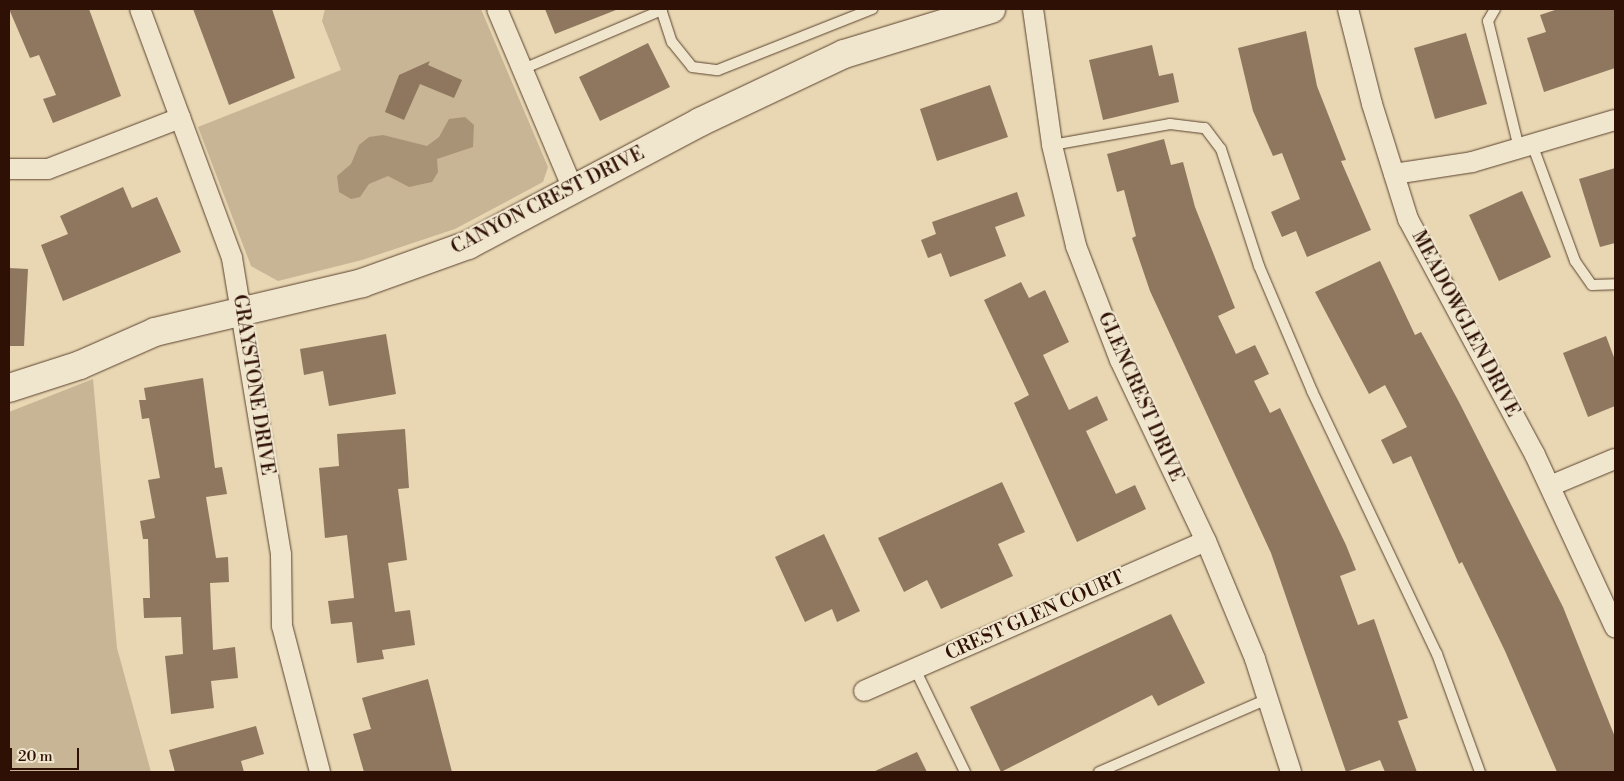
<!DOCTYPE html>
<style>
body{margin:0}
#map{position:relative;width:1624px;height:781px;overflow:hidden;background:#e8d7b2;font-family:"Libre Bodoni",serif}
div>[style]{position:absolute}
.green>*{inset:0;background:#c8b595}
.water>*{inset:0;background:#a99377}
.building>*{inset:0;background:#8f775f}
.roads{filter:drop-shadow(0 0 1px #5c4230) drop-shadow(0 0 1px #5c4230)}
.lane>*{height:10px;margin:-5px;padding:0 5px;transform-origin:5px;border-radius:5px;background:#f0e5cd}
.street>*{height:20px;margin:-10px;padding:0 10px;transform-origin:10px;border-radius:10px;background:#f0e5cd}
.secondary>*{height:28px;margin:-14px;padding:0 14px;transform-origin:14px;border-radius:14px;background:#f0e5cd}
span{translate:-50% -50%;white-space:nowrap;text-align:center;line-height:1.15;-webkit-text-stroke:4.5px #f0e5cd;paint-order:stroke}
.street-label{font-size:19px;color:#2e1005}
.frame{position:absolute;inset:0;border:10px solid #2e1005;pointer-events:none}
.scale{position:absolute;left:10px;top:748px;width:69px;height:22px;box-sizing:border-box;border:2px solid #2e1005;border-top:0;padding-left:6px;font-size:15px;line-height:18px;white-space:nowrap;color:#2e1005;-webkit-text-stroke:4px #f0e5cd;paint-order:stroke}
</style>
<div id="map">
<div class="green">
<i style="clip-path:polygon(325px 9px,481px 9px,548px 167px,543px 182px,455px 229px,362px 260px,278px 281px,251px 266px,198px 127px,341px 70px,322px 21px)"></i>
<i style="clip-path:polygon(93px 379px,117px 648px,151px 772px,9px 772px,9px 412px)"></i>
</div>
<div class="water">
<i style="clip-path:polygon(465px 117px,474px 125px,473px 147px,437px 159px,438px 172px,432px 182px,409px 187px,388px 176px,369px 184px,360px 197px,351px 199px,339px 192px,337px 176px,351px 164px,359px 145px,369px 137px,383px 135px,427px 146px,439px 137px,449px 119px)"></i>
</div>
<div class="building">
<i style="clip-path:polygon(9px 9px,89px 9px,121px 96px,53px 123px,43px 99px,56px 95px,39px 55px,30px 58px)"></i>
<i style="clip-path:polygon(193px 9px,272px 9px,295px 78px,229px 105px)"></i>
<i style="clip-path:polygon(545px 9px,616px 9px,616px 10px,555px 34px)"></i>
<i style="clip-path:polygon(1558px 9px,1615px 9px,1615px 68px,1544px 92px,1527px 38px,1546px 32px,1540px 15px)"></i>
<i style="clip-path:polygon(1306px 31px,1317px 86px,1346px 160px,1341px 161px,1371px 230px,1307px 257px,1296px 231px,1282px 237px,1271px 212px,1300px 199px,1282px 153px,1273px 156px,1253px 111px,1238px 48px)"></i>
<i style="clip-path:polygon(1466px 33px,1487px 104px,1435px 119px,1414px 48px)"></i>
<i style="clip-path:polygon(648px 43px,670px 87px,600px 121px,579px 77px)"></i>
<i style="clip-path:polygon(1152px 45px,1159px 76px,1173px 73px,1179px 102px,1103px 120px,1089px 60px)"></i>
<i style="clip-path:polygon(430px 61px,428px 65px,462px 80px,454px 98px,420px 84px,404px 120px,385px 112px,399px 75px)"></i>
<i style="clip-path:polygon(990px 85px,1008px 137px,937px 161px,920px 109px)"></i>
<i style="clip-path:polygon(1164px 139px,1171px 165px,1183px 162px,1195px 207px,1235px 308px,1218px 316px,1236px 354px,1255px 345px,1269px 374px,1254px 381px,1270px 413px,1280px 408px,1346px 545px,1356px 570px,1340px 576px,1358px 625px,1374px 619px,1408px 718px,1398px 721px,1417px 772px,1385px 772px,1380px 760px,1346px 772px,1271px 553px,1150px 291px,1132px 238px,1136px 236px,1124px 190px,1117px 192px,1107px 154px)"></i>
<i style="clip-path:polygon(1615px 168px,1615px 243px,1600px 247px,1579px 179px)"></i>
<i style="clip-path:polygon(123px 187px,132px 208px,157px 197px,181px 252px,63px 301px,41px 245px,68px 234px,60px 216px)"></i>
<i style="clip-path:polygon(1522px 191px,1551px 257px,1499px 281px,1469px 215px)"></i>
<i style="clip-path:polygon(1017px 192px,1025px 216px,995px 227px,1006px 256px,950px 277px,941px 253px,928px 258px,921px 240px,936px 234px,932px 222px)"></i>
<i style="clip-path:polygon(1380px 261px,1415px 335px,1421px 332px,1459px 402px,1563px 607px,1615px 737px,1615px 772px,1557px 772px,1505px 651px,1462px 562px,1459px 564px,1411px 456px,1393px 464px,1381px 440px,1407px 427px,1385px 385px,1369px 394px,1315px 292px)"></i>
<i style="clip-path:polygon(9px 268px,28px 269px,24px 346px,9px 346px)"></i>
<i style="clip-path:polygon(1021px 282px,1029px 298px,1045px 290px,1069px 342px,1043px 355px,1069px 410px,1097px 396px,1108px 420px,1086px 431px,1116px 494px,1135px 485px,1146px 509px,1077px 542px,1014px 403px,1029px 395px,984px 300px)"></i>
<i style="clip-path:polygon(386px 334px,396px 394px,329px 406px,323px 371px,304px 375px,300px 349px)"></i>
<i style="clip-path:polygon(1606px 336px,1615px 360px,1615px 406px,1588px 417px,1563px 353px)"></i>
<i style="clip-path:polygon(203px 378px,215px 468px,222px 467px,227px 494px,206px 497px,216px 558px,228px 557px,229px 582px,210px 583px,213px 650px,235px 647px,238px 678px,211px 681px,214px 708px,171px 714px,165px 656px,183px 654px,181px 617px,144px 618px,143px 598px,150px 598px,148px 539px,143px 539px,140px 521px,155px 518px,148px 480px,160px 478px,149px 418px,142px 419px,139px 400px,146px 400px,144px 388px)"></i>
<i style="clip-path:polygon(405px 429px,409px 488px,398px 489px,407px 560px,388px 563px,395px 612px,410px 610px,415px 645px,382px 650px,384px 659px,357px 663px,352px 622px,331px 624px,328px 601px,354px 598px,347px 535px,325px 538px,319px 468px,339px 466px,337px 434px)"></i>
<i style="clip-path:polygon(1002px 482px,1025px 532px,998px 544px,1013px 576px,941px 609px,927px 580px,904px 592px,878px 538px)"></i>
<i style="clip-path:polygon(824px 534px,860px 611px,837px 622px,832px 609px,805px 622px,775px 557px)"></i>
<i style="clip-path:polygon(1171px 614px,1205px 683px,1158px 706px,1152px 695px,1001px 772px,970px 707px)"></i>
<i style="clip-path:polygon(428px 679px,452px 772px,364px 772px,353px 734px,371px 729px,362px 698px)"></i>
<i style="clip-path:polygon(256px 726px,264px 754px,241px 761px,244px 772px,175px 772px,169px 750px)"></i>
<i style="clip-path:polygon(917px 752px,927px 772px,873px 772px)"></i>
</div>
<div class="roads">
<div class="lane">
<i style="left:661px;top:9px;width:35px;rotate:72deg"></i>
<i style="left:672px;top:42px;width:32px;rotate:51deg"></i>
<i style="left:692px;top:67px;width:26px;rotate:7deg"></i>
<i style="left:718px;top:70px;width:166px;rotate:-21.6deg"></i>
<i style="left:1495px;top:9px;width:14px;rotate:120deg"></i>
<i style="left:1488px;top:21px;width:131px;rotate:76.3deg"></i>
<i style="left:523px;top:69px;width:151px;rotate:-23deg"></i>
<i style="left:1532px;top:144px;width:125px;rotate:69.8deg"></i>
<i style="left:1575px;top:261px;width:29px;rotate:55deg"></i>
<i style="left:1592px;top:285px;width:23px;rotate:-2deg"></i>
<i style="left:1052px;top:145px;width:120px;rotate:-10.1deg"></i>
<i style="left:1170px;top:124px;width:35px;rotate:7deg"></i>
<i style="left:1205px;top:128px;width:26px;rotate:53deg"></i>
<i style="left:1221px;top:149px;width:123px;rotate:72deg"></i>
<i style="left:1259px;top:266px;width:136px;rotate:67deg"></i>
<i style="left:1312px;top:391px;width:291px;rotate:64.6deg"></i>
<i style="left:1437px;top:654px;width:126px;rotate:70deg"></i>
<i style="left:915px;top:669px;width:114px;rotate:64.1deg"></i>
<i style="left:1099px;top:772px;width:184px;rotate:-23.4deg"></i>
</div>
<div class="street">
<i style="left:140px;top:9px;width:265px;rotate:69.7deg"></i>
<i style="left:232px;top:258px;width:301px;rotate:80.6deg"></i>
<i style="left:281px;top:555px;width:71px;rotate:89.2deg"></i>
<i style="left:282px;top:626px;width:151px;rotate:75.4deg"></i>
<i style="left:497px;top:9px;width:198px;rotate:67.1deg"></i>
<i style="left:1033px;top:9px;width:137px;rotate:82deg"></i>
<i style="left:1052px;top:145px;width:104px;rotate:76.6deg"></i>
<i style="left:1076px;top:246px;width:122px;rotate:68.9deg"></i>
<i style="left:1120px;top:360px;width:200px;rotate:64.6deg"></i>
<i style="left:1206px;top:541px;width:128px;rotate:67.4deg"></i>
<i style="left:1255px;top:659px;width:119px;rotate:72.3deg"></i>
<i style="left:1348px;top:9px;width:98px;rotate:75.8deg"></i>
<i style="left:1372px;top:104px;width:121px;rotate:72.6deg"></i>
<i style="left:1408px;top:219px;width:268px;rotate:61.7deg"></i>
<i style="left:1535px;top:455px;width:190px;rotate:65.1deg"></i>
<i style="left:9px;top:169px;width:39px"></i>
<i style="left:48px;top:169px;width:142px;rotate:-21.1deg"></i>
<i style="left:1394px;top:174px;width:79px;rotate:-8.7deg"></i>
<i style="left:1472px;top:162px;width:149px;rotate:-16.4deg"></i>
<i style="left:1550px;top:486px;width:70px;rotate:-22.6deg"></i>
<i style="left:864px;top:691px;width:373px;rotate:-23.7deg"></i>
</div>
<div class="secondary">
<i style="left:9px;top:388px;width:75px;rotate:-17.9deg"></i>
<i style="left:80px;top:365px;width:82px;rotate:-23.7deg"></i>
<i style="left:155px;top:332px;width:213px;rotate:-13.3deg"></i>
<i style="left:362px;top:283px;width:113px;rotate:-19.7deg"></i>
<i style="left:468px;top:245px;width:263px;rotate:-27.9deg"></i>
<i style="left:700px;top:122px;width:159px;rotate:-25.3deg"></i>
<i style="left:844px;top:54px;width:154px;rotate:-17deg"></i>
</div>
</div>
<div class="street-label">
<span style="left:548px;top:201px;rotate:-27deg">CANYON CREST DRIVE</span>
<span style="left:1465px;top:324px;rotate:62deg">MEADOWGLEN DRIVE</span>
<span style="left:253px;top:385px;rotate:81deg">GRAYSTONE DRIVE</span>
<span style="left:1140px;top:397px;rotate:66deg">GLENCREST DRIVE</span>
<span style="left:1035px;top:616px;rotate:-24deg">CREST GLEN COURT</span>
</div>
<div class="frame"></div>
<div class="scale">20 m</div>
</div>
